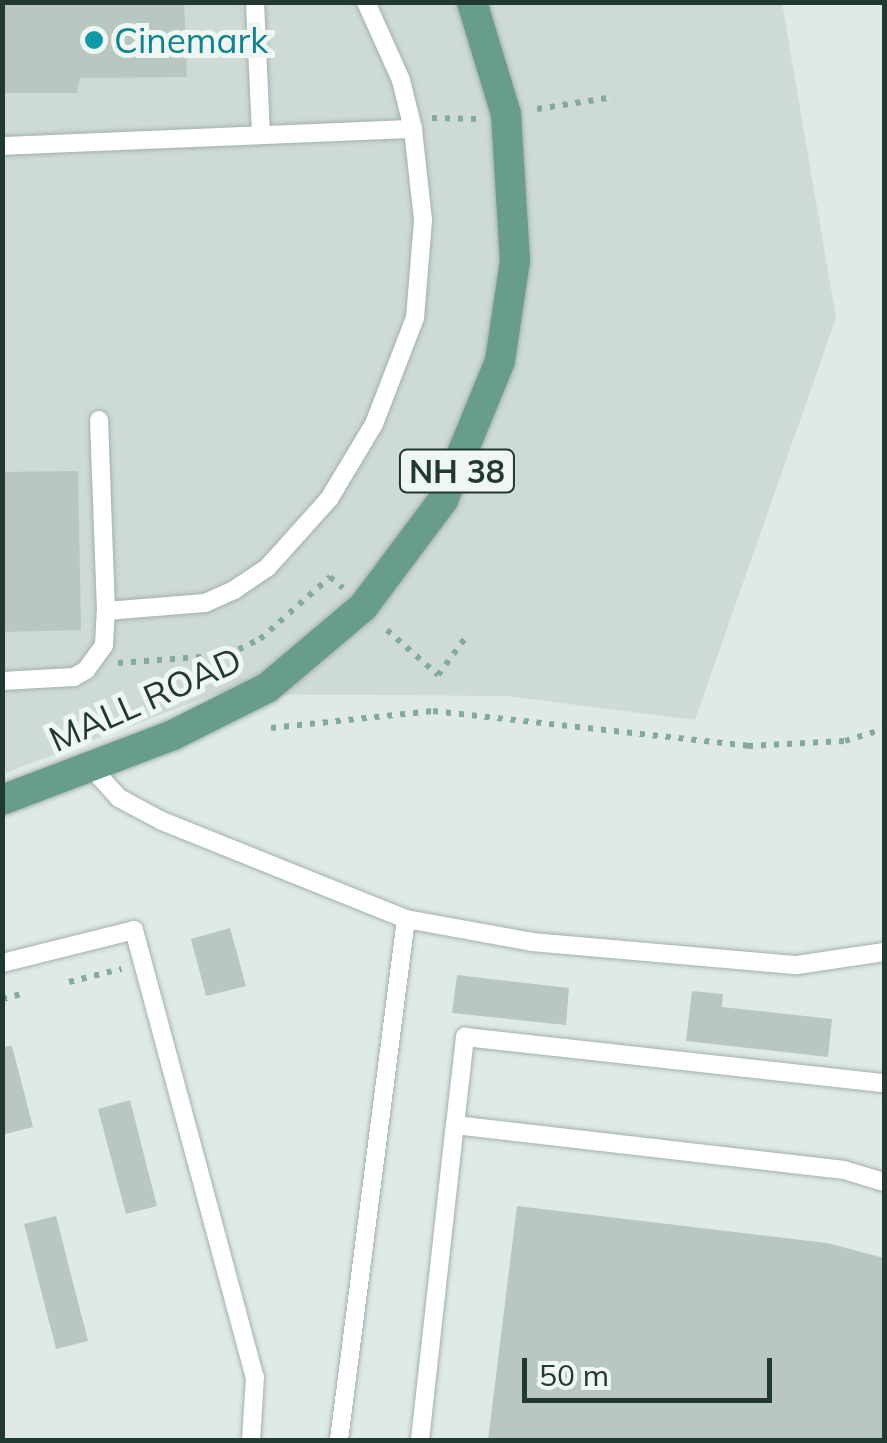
<!DOCTYPE html>
<style>
body{margin:0}
#map{position:relative;width:887px;height:1443px;overflow:hidden;background:#e0eae5;font-family:Mulish,sans-serif}
div>[style]{position:absolute}
.built>*{inset:0;background:#cedad4}
.building>*{inset:0;background:#b9c7c1}
.path>*{height:6px;margin-top:-3px;transform-origin:0;background:repeating-linear-gradient(90deg,#83ab9c 0 5px,transparent 0 13px)}
.roads{filter:drop-shadow(0 0 2px #a3b1ab) drop-shadow(0 0 2px #a3b1ab)}
.lane>*{height:18px;margin:-9px;padding:0 9px;transform-origin:9px;border-radius:9px;background:#fff}
.primary>*{height:30px;margin:-15px;padding:0 15px;transform-origin:15px;border-radius:15px;background:#689c8b}
.dots>*{width:28px;height:28px;translate:-50% -50%;box-sizing:border-box;border:5px solid #f0f7f3;border-radius:50%}
span{translate:-50% -50%;white-space:nowrap;text-align:center;line-height:1.15;-webkit-text-stroke:10px #f0f7f3;paint-order:stroke}
.shield-label span{padding:2px 8px;background:#f0f7f3;border:2px solid;border-radius:8px;-webkit-text-stroke-width:0}
.shield-label{font-size:32px;color:#223931;font-weight:700}
.culture-label{font-size:35px;color:#0d838f}
.left{translate:0 -50%;text-align:left}
.street-label{font-size:35px;color:#223931}
.frame{position:absolute;inset:0;border:5px solid #223931;pointer-events:none}
.scale{position:absolute;left:522px;top:1358px;width:250px;height:45px;box-sizing:border-box;border:5px solid #223931;border-top:0;padding-left:12px;font-size:30px;line-height:35px;white-space:nowrap;color:#223931;-webkit-text-stroke:8px #f0f7f3;paint-order:stroke}
</style>
<div id="map">
<div class="built">
<i style="clip-path:polygon(3px 3px,782px 3px,836px 318px,695px 720px,507px 696px,215px 694px,3px 774px)"></i>
</div>
<div class="building">
<i style="clip-path:polygon(2px 2px,184px 2px,187px 77px,80px 78px,77px 93px,2px 93px)"></i>
<i style="clip-path:polygon(78px 471px,81px 630px,2px 632px,2px 472px)"></i>
<i style="clip-path:polygon(230px 928px,246px 986px,206px 996px,191px 939px)"></i>
<i style="clip-path:polygon(457px 975px,569px 988px,566px 1025px,452px 1013px)"></i>
<i style="clip-path:polygon(692px 991px,723px 994px,722px 1007px,832px 1019px,828px 1057px,686px 1041px)"></i>
<i style="clip-path:polygon(12px 1046px,33px 1127px,2px 1135px,2px 1047px)"></i>
<i style="clip-path:polygon(130px 1100px,157px 1206px,126px 1214px,98px 1109px)"></i>
<i style="clip-path:polygon(517px 1206px,827px 1243px,884px 1258px,884px 1440px,488px 1440px)"></i>
<i style="clip-path:polygon(56px 1216px,88px 1341px,56px 1349px,24px 1224px)"></i>
</div>
<div class="path">
<i style="left:537px;top:109px;width:78px;rotate:-8.9deg"></i>
<i style="left:432px;top:118px;width:47px;rotate:1.2deg"></i>
<i style="left:387px;top:630px;width:68px;rotate:41.4deg"></i>
<i style="left:438px;top:675px;width:47px;rotate:-53.6deg"></i>
<i style="left:118px;top:663px;width:109px;rotate:-4.2deg"></i>
<i style="left:227px;top:655px;width:37px;rotate:-26deg"></i>
<i style="left:260px;top:639px;width:94px;rotate:-41.5deg"></i>
<i style="left:330px;top:577px;width:17px;rotate:40deg"></i>
<i style="left:271px;top:728px;width:163px;rotate:-6deg"></i>
<i style="left:433px;top:711px;width:317px;rotate:6.3deg"></i>
<i style="left:748px;top:746px;width:97px;rotate:-3deg"></i>
<i style="left:845px;top:741px;width:41px;rotate:-17.1deg"></i>
<i style="left:69px;top:982px;width:54px;rotate:-14deg"></i>
<i style="left:2px;top:999px;width:25px;rotate:-14deg"></i>
</div>
<div class="roads">
<div class="lane">
<i style="left:255px;top:2px;width:133px;rotate:87.4deg"></i>
<i style="left:2px;top:146px;width:411px;rotate:-2.4deg"></i>
<i style="left:413px;top:129px;width:50px;rotate:-103.8deg"></i>
<i style="left:401px;top:80px;width:85px;rotate:-114.2deg"></i>
<i style="left:99px;top:420px;width:191px;rotate:87.9deg"></i>
<i style="left:2px;top:681px;width:72px;rotate:-3.2deg"></i>
<i style="left:74px;top:677px;width:14px;rotate:-30deg"></i>
<i style="left:86px;top:670px;width:31px;rotate:-54deg"></i>
<i style="left:104px;top:645px;width:34px;rotate:-87deg"></i>
<i style="left:106px;top:611px;width:99px;rotate:-4.6deg"></i>
<i style="left:205px;top:603px;width:32px;rotate:-24deg"></i>
<i style="left:234px;top:590px;width:40px;rotate:-34deg"></i>
<i style="left:267px;top:568px;width:93px;rotate:-48.1deg"></i>
<i style="left:329px;top:499px;width:87px;rotate:-59deg"></i>
<i style="left:374px;top:424px;width:114px;rotate:-68.9deg"></i>
<i style="left:415px;top:318px;width:98px;rotate:-85.3deg"></i>
<i style="left:423px;top:220px;width:92px;rotate:-96.3deg"></i>
<i style="left:91px;top:767px;width:42px;rotate:47.9deg"></i>
<i style="left:119px;top:798px;width:49px;rotate:28.1deg"></i>
<i style="left:162px;top:821px;width:263px;rotate:21.9deg"></i>
<i style="left:406px;top:919px;width:525px;rotate:97.33deg"></i>
<i style="left:406px;top:919px;width:128px;rotate:10.3deg"></i>
<i style="left:532px;top:942px;width:266px;rotate:5deg"></i>
<i style="left:797px;top:965px;width:88px;rotate:-8.5deg"></i>
<i style="left:2px;top:963px;width:136px;rotate:-14deg"></i>
<i style="left:134px;top:930px;width:463px;rotate:74.9deg"></i>
<i style="left:255px;top:1377px;width:63px;rotate:93.6deg"></i>
<i style="left:455px;top:1125px;width:89px;rotate:-83.5deg"></i>
<i style="left:465px;top:1037px;width:422px;rotate:6.3deg"></i>
<i style="left:420px;top:1440px;width:317px;rotate:-83.7deg"></i>
<i style="left:455px;top:1125px;width:392px;rotate:6.6deg"></i>
<i style="left:844px;top:1170px;width:42px;rotate:16.7deg"></i>
</div>
<div class="primary">
<i style="left:2px;top:800px;width:183px;rotate:-20.8deg"></i>
<i style="left:173px;top:735px;width:105px;rotate:-26.6deg"></i>
<i style="left:267px;top:688px;width:126px;rotate:-40.2deg"></i>
<i style="left:363px;top:607px;width:134px;rotate:-53.2deg"></i>
<i style="left:443px;top:500px;width:150px;rotate:-67.7deg"></i>
<i style="left:500px;top:361px;width:101px;rotate:-81.5deg"></i>
<i style="left:515px;top:261px;width:147px;rotate:-93.5deg"></i>
<i style="left:506px;top:114px;width:117px;rotate:-106.9deg"></i>
</div>
</div>
<div class="dots">
<i style="left:94px;top:40px;background:#0f9aa8"></i>
</div>
<div class="shield-label">
<span style="left:457px;top:471px">NH 38</span>
</div>
<div class="culture-label">
<span class="left" style="left:114px;top:40px">Cinemark</span>
</div>
<div class="street-label">
<span style="left:145px;top:699px;rotate:-24deg">MALL ROAD</span>
</div>
<div class="frame"></div>
<div class="scale">50 m</div>
</div>
